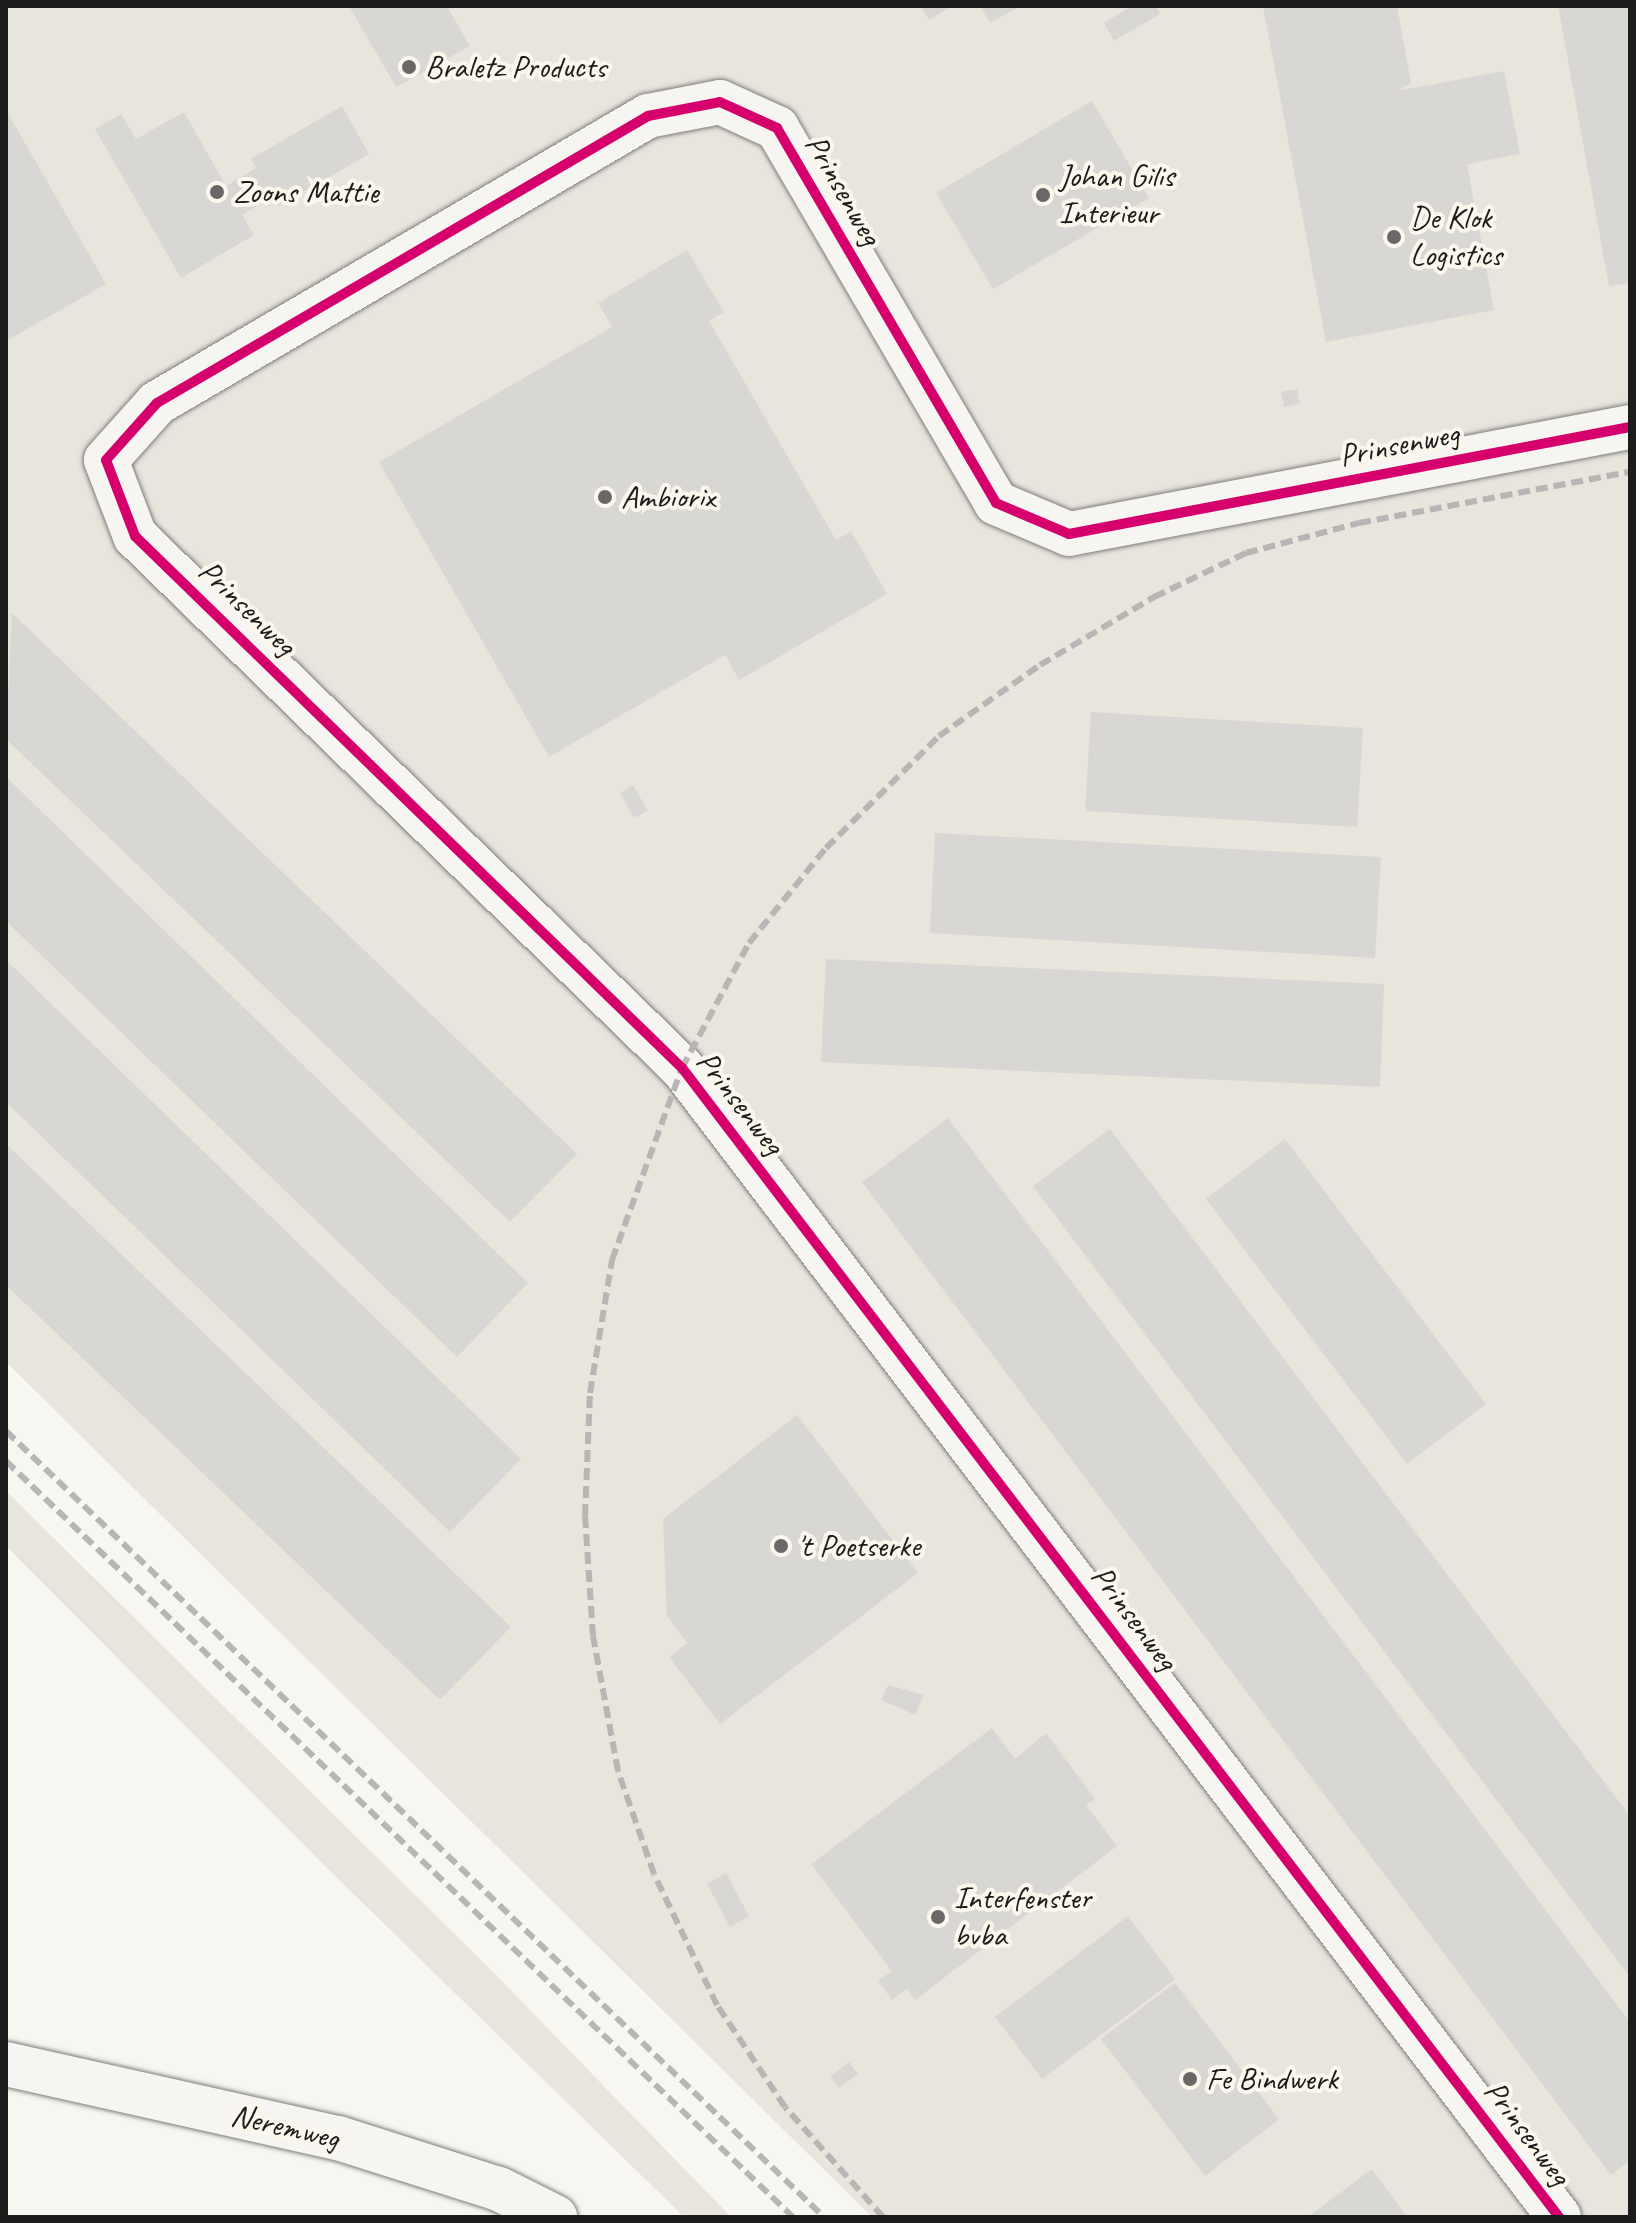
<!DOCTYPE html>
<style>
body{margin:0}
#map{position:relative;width:1636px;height:2223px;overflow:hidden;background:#f8f6f0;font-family:Caveat,sans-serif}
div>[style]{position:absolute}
.built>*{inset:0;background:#e8e5dd}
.building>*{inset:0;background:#d9d7d3}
.roads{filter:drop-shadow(0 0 2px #7f7e7b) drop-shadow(0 0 2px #7f7e7b)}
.minor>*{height:44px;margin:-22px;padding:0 22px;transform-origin:22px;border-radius:22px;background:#f6f5f1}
.tertiary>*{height:44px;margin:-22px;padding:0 22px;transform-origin:22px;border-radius:22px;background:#f6f5f1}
.rail>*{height:6px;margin-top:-3px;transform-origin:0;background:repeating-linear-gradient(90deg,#b7b6b4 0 12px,transparent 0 18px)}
.cycleway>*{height:10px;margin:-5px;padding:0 5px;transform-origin:5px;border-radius:5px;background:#d6006c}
.dots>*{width:22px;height:22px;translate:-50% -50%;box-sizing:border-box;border:4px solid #fbf7ec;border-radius:50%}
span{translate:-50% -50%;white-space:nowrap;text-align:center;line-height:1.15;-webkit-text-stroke:8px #fbf7ec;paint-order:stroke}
.poi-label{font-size:32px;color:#1c1c1c}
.left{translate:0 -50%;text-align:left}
.street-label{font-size:32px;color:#1c1c1c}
.frame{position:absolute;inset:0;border:8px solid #1c1c1c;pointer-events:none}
</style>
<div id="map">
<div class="built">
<i style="clip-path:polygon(6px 6px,1630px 6px,1630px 2217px,872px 2217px,6px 1362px)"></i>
<i style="clip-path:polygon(6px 1491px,494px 1973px,731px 2217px,684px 2217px,328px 1869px,6px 1546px)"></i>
</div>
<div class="building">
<i style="clip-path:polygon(349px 6px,447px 6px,470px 46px,396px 87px)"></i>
<i style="clip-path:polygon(920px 6px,952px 6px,929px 20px)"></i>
<i style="clip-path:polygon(980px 6px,1020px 6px,990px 23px)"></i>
<i style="clip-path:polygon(1132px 6px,1156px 6px,1160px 14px,1114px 41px,1104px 23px)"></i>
<i style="clip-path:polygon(1263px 6px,1397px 6px,1411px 83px,1397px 91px,1504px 71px,1520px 154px,1467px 164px,1494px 310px,1326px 342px)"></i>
<i style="clip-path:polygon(1558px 6px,1630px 6px,1630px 283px,1609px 286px)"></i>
<i style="clip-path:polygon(1092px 101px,1149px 198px,993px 289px,936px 193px)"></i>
<i style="clip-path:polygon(342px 106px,369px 154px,278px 206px,273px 197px,242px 215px,254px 235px,181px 278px,95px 129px,121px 114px,136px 139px,184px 112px,226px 186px,256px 168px,251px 159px)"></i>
<i style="clip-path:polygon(6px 110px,106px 284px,6px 341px)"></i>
<i style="clip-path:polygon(687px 250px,724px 312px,709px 321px,836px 540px,851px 531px,887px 594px,739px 680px,725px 655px,549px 757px,379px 462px,612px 327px,598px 303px)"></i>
<i style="clip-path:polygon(1297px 389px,1300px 404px,1284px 407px,1281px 392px)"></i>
<i style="clip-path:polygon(12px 613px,577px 1154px,510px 1222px,6px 739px)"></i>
<i style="clip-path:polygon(1091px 712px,1363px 728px,1357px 827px,1085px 811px)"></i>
<i style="clip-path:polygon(6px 777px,528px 1283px,457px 1357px,6px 921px)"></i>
<i style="clip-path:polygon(633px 785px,648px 811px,634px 818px,620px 793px)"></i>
<i style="clip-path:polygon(935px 833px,1381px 857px,1375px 958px,930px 933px)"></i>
<i style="clip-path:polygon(826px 959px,1384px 984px,1380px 1087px,821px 1062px)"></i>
<i style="clip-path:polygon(6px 960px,521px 1459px,450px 1532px,6px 1102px)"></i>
<i style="clip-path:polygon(948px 1118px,1630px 2022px,1630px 2160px,1611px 2175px,862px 1182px)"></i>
<i style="clip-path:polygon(1110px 1129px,1630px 1816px,1630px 1977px,1033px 1186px)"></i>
<i style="clip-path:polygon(1285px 1139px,1486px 1404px,1407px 1464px,1206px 1199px)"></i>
<i style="clip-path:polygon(6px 1144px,511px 1627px,440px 1700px,6px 1285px)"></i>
<i style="clip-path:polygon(797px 1415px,918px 1573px,720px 1724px,669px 1657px,687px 1643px,667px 1616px,663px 1519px)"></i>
<i style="clip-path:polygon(888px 1685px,924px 1695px,915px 1715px,881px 1700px)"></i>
<i style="clip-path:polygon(992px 1728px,1015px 1759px,1046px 1733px,1095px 1799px,1086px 1805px,1117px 1846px,915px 2000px,907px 1989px,892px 2000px,878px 1981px,892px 1971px,811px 1864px)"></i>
<i style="clip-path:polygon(726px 1873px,749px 1916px,730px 1927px,707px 1884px)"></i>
<i style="clip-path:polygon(1128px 1916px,1175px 1979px,1042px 2079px,995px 2017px)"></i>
<i style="clip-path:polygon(1175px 1983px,1279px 2119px,1205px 2176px,1101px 2039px)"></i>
<i style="clip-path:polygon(849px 2062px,858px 2074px,839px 2088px,830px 2077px)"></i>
<i style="clip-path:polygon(1372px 2169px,1407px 2217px,1308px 2217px)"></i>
</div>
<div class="roads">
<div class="minor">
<i style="left:1559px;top:2217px;width:1445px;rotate:-127.35deg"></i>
<i style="left:682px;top:1068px;width:763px;rotate:-135.8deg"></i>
<i style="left:135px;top:536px;width:81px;rotate:-110.9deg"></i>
<i style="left:106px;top:460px;width:76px;rotate:-48.2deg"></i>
<i style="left:157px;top:403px;width:569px;rotate:-30.31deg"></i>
<i style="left:648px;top:116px;width:73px;rotate:-11deg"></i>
<i style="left:720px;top:102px;width:63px;rotate:24.5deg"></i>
<i style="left:777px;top:128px;width:434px;rotate:59.7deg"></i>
<i style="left:996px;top:503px;width:79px;rotate:23deg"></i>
<i style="left:1069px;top:534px;width:571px;rotate:-10.8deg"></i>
</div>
<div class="tertiary">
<i style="left:6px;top:2064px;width:340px;rotate:12.6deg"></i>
<i style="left:338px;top:2138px;width:169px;rotate:17.6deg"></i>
<i style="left:499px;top:2189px;width:63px;rotate:26.6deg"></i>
</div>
</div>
<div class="rail">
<i style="left:6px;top:1431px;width:1134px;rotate:43.86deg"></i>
<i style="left:6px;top:1461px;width:1091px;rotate:43.85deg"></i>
<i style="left:883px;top:2217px;width:147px;rotate:-131.7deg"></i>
<i style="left:785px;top:2107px;width:123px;rotate:-123.7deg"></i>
<i style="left:717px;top:2005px;width:145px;rotate:-115.7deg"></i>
<i style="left:654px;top:1874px;width:109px;rotate:-109.3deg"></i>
<i style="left:618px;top:1771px;width:137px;rotate:-100.5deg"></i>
<i style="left:593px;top:1636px;width:120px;rotate:-93.8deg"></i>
<i style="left:585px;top:1516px;width:123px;rotate:-87.7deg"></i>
<i style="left:590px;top:1393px;width:135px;rotate:-80.6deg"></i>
<i style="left:612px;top:1260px;width:204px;rotate:-70deg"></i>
<i style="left:682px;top:1068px;width:142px;rotate:-61.8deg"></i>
<i style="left:749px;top:943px;width:122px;rotate:-51deg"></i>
<i style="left:826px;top:848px;width:159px;rotate:-44.7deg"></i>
<i style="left:939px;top:736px;width:123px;rotate:-35.1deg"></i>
<i style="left:1040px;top:665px;width:133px;rotate:-30.8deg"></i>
<i style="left:1154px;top:597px;width:102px;rotate:-25.6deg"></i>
<i style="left:1246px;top:553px;width:117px;rotate:-14.9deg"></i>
<i style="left:1359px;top:523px;width:276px;rotate:-10.7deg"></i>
</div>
<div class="cycleway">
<i style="left:1559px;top:2217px;width:1445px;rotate:-127.35deg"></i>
<i style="left:682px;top:1068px;width:763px;rotate:-135.8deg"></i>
<i style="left:135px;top:536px;width:81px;rotate:-110.9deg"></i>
<i style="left:106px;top:460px;width:76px;rotate:-48.2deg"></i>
<i style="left:157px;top:403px;width:569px;rotate:-30.31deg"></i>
<i style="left:648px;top:116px;width:73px;rotate:-11deg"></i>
<i style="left:720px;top:102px;width:63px;rotate:24.5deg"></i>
<i style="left:777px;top:128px;width:434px;rotate:59.7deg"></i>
<i style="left:996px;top:503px;width:79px;rotate:23deg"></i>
<i style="left:1069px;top:534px;width:571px;rotate:-10.8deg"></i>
</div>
<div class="dots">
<i style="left:409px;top:67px;background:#696866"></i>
<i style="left:217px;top:192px;background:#696866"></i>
<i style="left:1043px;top:195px;background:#696866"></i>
<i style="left:1394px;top:237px;background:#696866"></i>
<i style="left:605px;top:497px;background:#696866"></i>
<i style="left:781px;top:1546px;background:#696866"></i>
<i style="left:938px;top:1917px;background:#696866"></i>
<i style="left:1190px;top:2079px;background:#696866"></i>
</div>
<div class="poi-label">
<span class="left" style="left:425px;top:67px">Braletz Products</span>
<span class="left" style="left:1059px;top:195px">Johan Gilis<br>Interieur</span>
<span class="left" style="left:233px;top:192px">Zoons Mattie</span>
<span class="left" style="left:1410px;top:237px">De Klok<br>Logistics</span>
<span class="left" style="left:621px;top:497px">Ambiorix</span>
<span class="left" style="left:797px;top:1546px">'t Poetserke</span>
<span class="left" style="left:954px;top:1917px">Interfenster<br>bvba</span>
<span class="left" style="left:1206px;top:2079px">Fe Bindwerk</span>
</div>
<div class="street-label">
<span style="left:843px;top:190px;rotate:60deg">Prinsenweg</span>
<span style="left:1399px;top:445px;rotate:-11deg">Prinsenweg</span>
<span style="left:247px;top:608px;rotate:44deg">Prinsenweg</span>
<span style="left:740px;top:1103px;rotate:52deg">Prinsenweg</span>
<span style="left:1134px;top:1618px;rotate:53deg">Prinsenweg</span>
<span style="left:285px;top:2127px;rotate:13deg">Neremweg</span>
<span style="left:1527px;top:2133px;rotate:53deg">Prinsenweg</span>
</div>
<div class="frame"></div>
</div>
